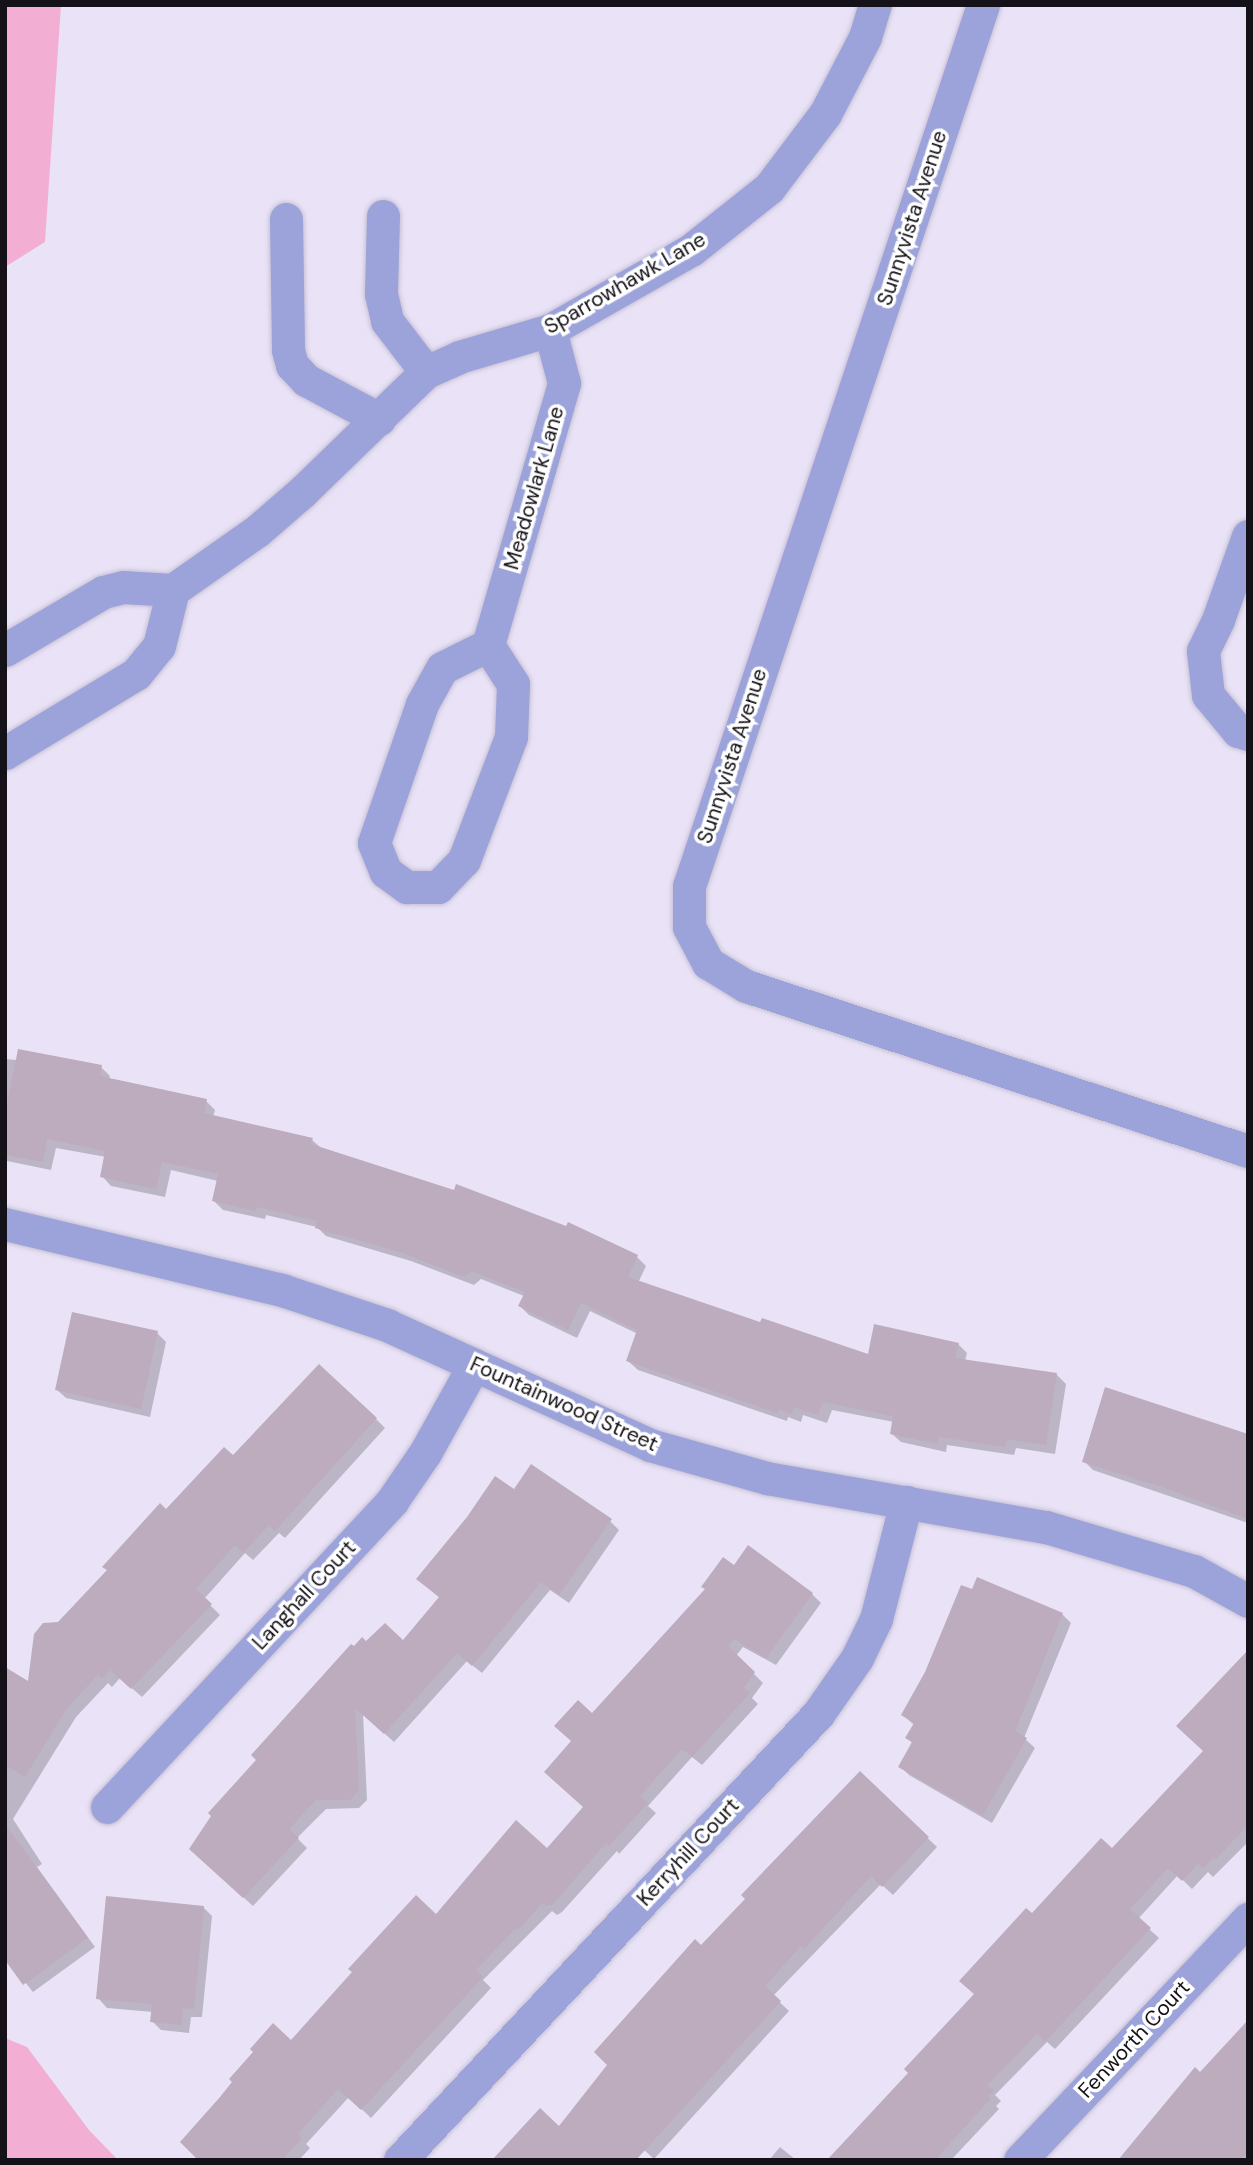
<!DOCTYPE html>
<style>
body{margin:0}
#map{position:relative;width:1253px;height:2165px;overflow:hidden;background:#eae3f8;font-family:"DM Sans",sans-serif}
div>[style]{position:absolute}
.green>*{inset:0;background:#f3afd3}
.shadow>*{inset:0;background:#0003}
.building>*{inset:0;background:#bcacbd}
.roads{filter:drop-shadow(0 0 2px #c8c1d4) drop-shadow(0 0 2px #c8c1d4)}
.minor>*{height:33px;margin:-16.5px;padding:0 16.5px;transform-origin:16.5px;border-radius:16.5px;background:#9ba3da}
span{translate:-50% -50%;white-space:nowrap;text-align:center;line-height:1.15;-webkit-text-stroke:7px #fff;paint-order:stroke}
.street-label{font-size:21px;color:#141118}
.frame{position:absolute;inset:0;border:7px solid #141118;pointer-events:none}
</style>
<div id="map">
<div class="green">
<i style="clip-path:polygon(5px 5px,61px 5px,45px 242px,5px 267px)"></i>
<i style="clip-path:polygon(5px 2038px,27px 2047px,89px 2130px,118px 2160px,5px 2160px)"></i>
</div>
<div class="shadow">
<i style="clip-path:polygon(5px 1059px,101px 1067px,110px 1076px,109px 1080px,206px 1101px,215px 1110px,213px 1117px,312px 1140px,321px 1148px,567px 1228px,569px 1224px,637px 1257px,646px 1266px,638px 1283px,761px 1325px,869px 1357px,958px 1344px,967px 1353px,965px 1361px,1057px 1375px,1066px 1384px,1055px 1454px,1016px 1448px,1014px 1455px,947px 1445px,946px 1452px,901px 1442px,891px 1433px,894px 1422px,832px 1410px,827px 1423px,803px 1415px,801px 1422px,788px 1417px,787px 1421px,638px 1370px,628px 1361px,638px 1334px,590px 1311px,577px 1338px,529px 1315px,520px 1306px,524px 1296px,481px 1279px,474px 1285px,411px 1261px,326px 1236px,317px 1227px,266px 1215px,265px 1219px,223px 1210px,214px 1201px,218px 1181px,171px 1170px,165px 1197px,111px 1186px,102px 1176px,106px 1157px,56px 1148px,51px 1170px,7px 1161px)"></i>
<i style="clip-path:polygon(157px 1333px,166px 1342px,150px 1417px,66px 1398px,56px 1389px)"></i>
<i style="clip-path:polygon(376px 1419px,385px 1428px,285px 1538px,279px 1533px,253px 1560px,245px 1553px,204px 1599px,220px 1615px,142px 1697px,120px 1678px,112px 1687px,108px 1683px,76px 1717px,13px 1819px,42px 1864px,37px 1867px,95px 1947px,33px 1992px,5px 1957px,5px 1669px,29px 1684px,59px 1624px,166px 1511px,234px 1458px)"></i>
<i style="clip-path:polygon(1248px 1436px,1248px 1523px,1093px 1470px,1084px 1461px)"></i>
<i style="clip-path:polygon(514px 1491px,610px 1521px,619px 1530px,569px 1603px,550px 1590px,482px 1673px,467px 1661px,394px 1742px,363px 1714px,367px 1800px,359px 1808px,326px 1809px,297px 1838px,307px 1848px,253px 1906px,200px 1858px,366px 1643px,404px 1642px,440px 1598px,428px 1588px)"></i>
<i style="clip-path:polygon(734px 1568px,812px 1594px,821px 1603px,776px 1665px,743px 1647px,736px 1656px,763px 1683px,752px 1698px,758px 1704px,702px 1765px,692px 1757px,648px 1806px,656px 1813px,619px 1854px,617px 1851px,562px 1912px,557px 1915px,552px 1911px,483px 1980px,491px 1988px,371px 2118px,349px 2097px,306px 2144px,310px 2148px,299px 2160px,200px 2160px,291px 2042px,436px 1916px,547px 1850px,585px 1808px,592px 1715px)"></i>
<i style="clip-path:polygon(1062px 1614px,1071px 1623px,1024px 1738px,1035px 1748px,992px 1823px,909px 1775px,900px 1766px,913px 1744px,907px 1737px,914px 1725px,903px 1715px)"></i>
<i style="clip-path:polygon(1248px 1670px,1248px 1842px,1213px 1877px,1208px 1872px,1192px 1889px,1178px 1875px,1138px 1919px,1159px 1938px,1055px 2049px,1047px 2042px,995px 2095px,1001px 2101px,996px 2106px,999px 2109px,951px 2160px,829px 2160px,910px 2073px,976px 1994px,1032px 1916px,1112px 1850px,1205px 1752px)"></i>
<i style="clip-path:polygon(860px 1774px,937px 1847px,893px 1895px,881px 1884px,773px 1996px,789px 2011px,654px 2159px,633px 2140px,559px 2128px,701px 1948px)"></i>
<i style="clip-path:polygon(203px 1907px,212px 1916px,202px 2017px,191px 2017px,189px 2033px,161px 2030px,152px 2021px,153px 2012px,107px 2008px,98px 1998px)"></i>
<i style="clip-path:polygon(1248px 2022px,1248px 2160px,1120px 2160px,1195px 2070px,1200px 2074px)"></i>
<i style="clip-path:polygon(780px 2147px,796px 2160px,769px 2160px)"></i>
</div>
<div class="building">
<i style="clip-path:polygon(18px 1049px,102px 1065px,100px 1076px,207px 1099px,204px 1113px,313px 1138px,311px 1144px,454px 1190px,456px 1184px,566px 1226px,568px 1222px,638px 1255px,628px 1277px,760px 1322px,762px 1318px,868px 1354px,874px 1324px,959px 1343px,955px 1358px,1057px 1373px,1046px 1445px,1007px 1439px,1005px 1447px,939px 1437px,937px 1444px,890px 1434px,893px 1416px,823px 1402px,818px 1415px,794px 1407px,792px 1414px,779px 1409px,777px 1413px,626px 1361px,637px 1330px,581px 1303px,568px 1330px,518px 1306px,525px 1292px,471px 1271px,464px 1277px,400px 1252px,315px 1228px,317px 1221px,257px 1207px,256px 1211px,212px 1201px,218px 1174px,162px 1162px,156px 1189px,100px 1177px,105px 1151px,47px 1139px,43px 1162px,5px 1155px,5px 1114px)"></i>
<i style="clip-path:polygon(72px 1312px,158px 1331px,141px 1409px,55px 1390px)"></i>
<i style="clip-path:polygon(319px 1364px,377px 1418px,275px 1531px,269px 1525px,243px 1553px,235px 1545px,196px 1589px,212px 1604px,131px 1689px,110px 1670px,102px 1679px,98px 1675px,67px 1708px,25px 1777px,5px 1765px,5px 1667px,28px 1681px,34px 1634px,43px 1623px,58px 1622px,107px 1570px,102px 1567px,160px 1503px,166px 1509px,224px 1447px,233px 1455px)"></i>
<i style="clip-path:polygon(1105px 1387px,1248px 1434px,1248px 1519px,1165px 1488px,1082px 1462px)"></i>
<i style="clip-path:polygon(531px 1464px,612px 1519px,559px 1595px,541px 1582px,472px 1666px,457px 1653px,384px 1734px,355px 1708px,359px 1790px,350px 1800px,316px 1800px,289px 1829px,299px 1838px,243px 1898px,189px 1849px,211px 1816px,208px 1813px,256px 1760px,251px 1755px,351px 1644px,354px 1646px,362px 1637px,366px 1641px,385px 1623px,403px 1640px,439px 1597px,416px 1579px,467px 1517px,495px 1476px,514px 1489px)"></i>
<i style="clip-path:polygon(748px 1545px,813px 1593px,766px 1658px,734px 1639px,728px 1646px,755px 1672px,744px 1688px,750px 1693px,692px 1757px,682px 1749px,640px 1796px,648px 1803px,609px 1846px,606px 1843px,553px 1904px,546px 1906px,542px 1903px,520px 1928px,514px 1930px,476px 1970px,483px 1977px,361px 2110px,338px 2089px,298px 2134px,302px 2138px,282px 2160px,198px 2160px,180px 2142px,220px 2097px,232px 2082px,229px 2079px,253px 2052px,250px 2049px,273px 2023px,291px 2040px,352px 1972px,348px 1969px,416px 1895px,436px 1914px,516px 1820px,547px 1848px,583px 1807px,544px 1772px,571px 1741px,554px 1726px,578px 1700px,592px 1713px,705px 1589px,701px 1587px,723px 1557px,734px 1565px)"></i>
<i style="clip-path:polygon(977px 1577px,1063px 1613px,1015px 1731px,1027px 1738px,983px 1815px,898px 1767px,912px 1742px,905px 1738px,914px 1723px,901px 1715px,925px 1672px,961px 1585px,972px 1589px)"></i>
<i style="clip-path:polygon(1248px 1650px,1248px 1825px,1215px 1860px,1213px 1858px,1203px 1869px,1198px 1864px,1182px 1881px,1168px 1868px,1130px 1909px,1151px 1928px,1045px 2042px,1037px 2034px,987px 2085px,994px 2091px,988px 2096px,991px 2098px,935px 2160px,827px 2160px,908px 2073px,904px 2069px,974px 1994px,959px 1981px,1026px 1908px,1032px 1913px,1101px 1838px,1112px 1848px,1203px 1751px,1176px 1726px)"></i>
<i style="clip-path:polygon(860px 1771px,929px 1837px,882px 1887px,871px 1876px,804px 1949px,801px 1946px,765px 1986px,781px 2001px,636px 2160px,492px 2160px,540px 2108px,559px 2126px,607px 2065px,594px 2052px,695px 1939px,701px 1945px,745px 1899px,741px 1895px)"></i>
<i style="clip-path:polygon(5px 1824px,88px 1938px,23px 1985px,5px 1960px)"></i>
<i style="clip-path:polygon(106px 1896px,204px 1906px,194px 2009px,183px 2008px,181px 2025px,150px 2022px,152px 2004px,96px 1999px)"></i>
<i style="clip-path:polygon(1248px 2020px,1248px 2152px,1241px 2160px,1118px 2160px,1195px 2067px,1200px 2072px)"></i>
</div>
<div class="roads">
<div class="minor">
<i style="left:983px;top:5px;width:929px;rotate:108.45deg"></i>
<i style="left:689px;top:886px;width:41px;rotate:90deg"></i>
<i style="left:689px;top:927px;width:41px;rotate:62.2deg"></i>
<i style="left:708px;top:963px;width:44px;rotate:31.2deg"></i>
<i style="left:746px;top:986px;width:528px;rotate:18.19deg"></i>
<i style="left:383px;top:216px;width:78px;rotate:91.5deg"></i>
<i style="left:381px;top:294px;width:28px;rotate:77deg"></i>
<i style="left:387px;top:321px;width:64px;rotate:52.6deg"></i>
<i style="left:286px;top:219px;width:131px;rotate:89.1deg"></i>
<i style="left:288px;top:350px;width:16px;rotate:75deg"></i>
<i style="left:292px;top:365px;width:21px;rotate:47deg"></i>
<i style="left:306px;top:380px;width:83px;rotate:28.1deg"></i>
<i style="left:1248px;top:536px;width:89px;rotate:109.7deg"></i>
<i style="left:1218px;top:620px;width:34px;rotate:116deg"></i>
<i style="left:1203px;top:651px;width:44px;rotate:83.5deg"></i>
<i style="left:1208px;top:695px;width:47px;rotate:50.2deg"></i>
<i style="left:1238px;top:731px;width:10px;rotate:17deg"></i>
<i style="left:488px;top:645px;width:51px;rotate:153.4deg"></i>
<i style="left:442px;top:668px;width:41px;rotate:119.1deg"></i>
<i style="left:422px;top:704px;width:147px;rotate:109.1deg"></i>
<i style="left:374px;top:843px;width:31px;rotate:68deg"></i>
<i style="left:386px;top:872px;width:26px;rotate:36deg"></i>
<i style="left:407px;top:887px;width:31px"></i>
<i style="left:438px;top:887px;width:37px;rotate:-46deg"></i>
<i style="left:464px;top:860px;width:132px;rotate:-69.1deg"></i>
<i style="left:511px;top:737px;width:53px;rotate:-87.8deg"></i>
<i style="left:513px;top:684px;width:46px;rotate:-122.7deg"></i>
<i style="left:488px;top:645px;width:273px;rotate:-73.8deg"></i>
<i style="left:564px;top:383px;width:55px;rotate:-104.8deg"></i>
<i style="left:5px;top:650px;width:114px;rotate:-30.6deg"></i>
<i style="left:103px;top:592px;width:21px;rotate:-14deg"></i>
<i style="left:123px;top:587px;width:50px;rotate:3.4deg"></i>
<i style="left:173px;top:590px;width:103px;rotate:-35.1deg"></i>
<i style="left:257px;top:531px;width:60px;rotate:-40.9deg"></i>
<i style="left:302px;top:492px;width:173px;rotate:-44.1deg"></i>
<i style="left:426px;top:372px;width:36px;rotate:-24deg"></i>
<i style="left:459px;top:357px;width:95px;rotate:-16.5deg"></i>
<i style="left:550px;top:330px;width:162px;rotate:-29.6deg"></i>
<i style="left:691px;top:250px;width:100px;rotate:-38.5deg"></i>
<i style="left:769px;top:188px;width:93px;rotate:-52.9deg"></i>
<i style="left:825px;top:114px;width:87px;rotate:-62.5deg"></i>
<i style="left:865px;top:37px;width:34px;rotate:-73deg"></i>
<i style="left:5px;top:753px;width:153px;rotate:-31.1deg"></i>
<i style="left:136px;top:674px;width:36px;rotate:-51deg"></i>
<i style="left:159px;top:646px;width:58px;rotate:-76deg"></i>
<i style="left:5px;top:1224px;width:285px;rotate:13.4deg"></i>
<i style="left:282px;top:1290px;width:111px;rotate:18.4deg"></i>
<i style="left:387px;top:1325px;width:289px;rotate:24.5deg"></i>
<i style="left:650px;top:1445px;width:122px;rotate:15.8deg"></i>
<i style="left:767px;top:1478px;width:283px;rotate:10deg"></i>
<i style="left:1046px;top:1527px;width:154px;rotate:16.6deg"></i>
<i style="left:1194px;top:1571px;width:62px;rotate:29.1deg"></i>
<i style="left:107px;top:1807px;width:418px;rotate:-47deg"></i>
<i style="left:392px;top:1501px;width:58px;rotate:-55.5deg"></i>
<i style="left:425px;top:1453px;width:101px;rotate:-60.9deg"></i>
<i style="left:400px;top:2160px;width:611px;rotate:-46.86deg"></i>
<i style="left:818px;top:1714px;width:68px;rotate:-55.1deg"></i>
<i style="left:857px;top:1658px;width:43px;rotate:-64deg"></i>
<i style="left:876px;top:1619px;width:121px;rotate:-75.6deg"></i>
<i style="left:1020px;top:2160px;width:332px;rotate:-46.6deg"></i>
</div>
</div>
<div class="street-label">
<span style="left:912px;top:218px;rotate:-72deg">Sunnyvista Avenue</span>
<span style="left:625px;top:283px;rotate:-30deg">Sparrowhawk Lane</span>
<span style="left:534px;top:488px;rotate:-74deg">Meadowlark Lane</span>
<span style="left:732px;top:756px;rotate:-72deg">Sunnyvista Avenue</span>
<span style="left:564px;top:1404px;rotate:24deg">Fountainwood Street</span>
<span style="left:304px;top:1595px;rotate:-47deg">Langhall Court</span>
<span style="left:688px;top:1852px;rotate:-47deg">Kerryhill Court</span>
<span style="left:1134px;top:2039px;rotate:-47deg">Fenworth Court</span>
</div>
<div class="frame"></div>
</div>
